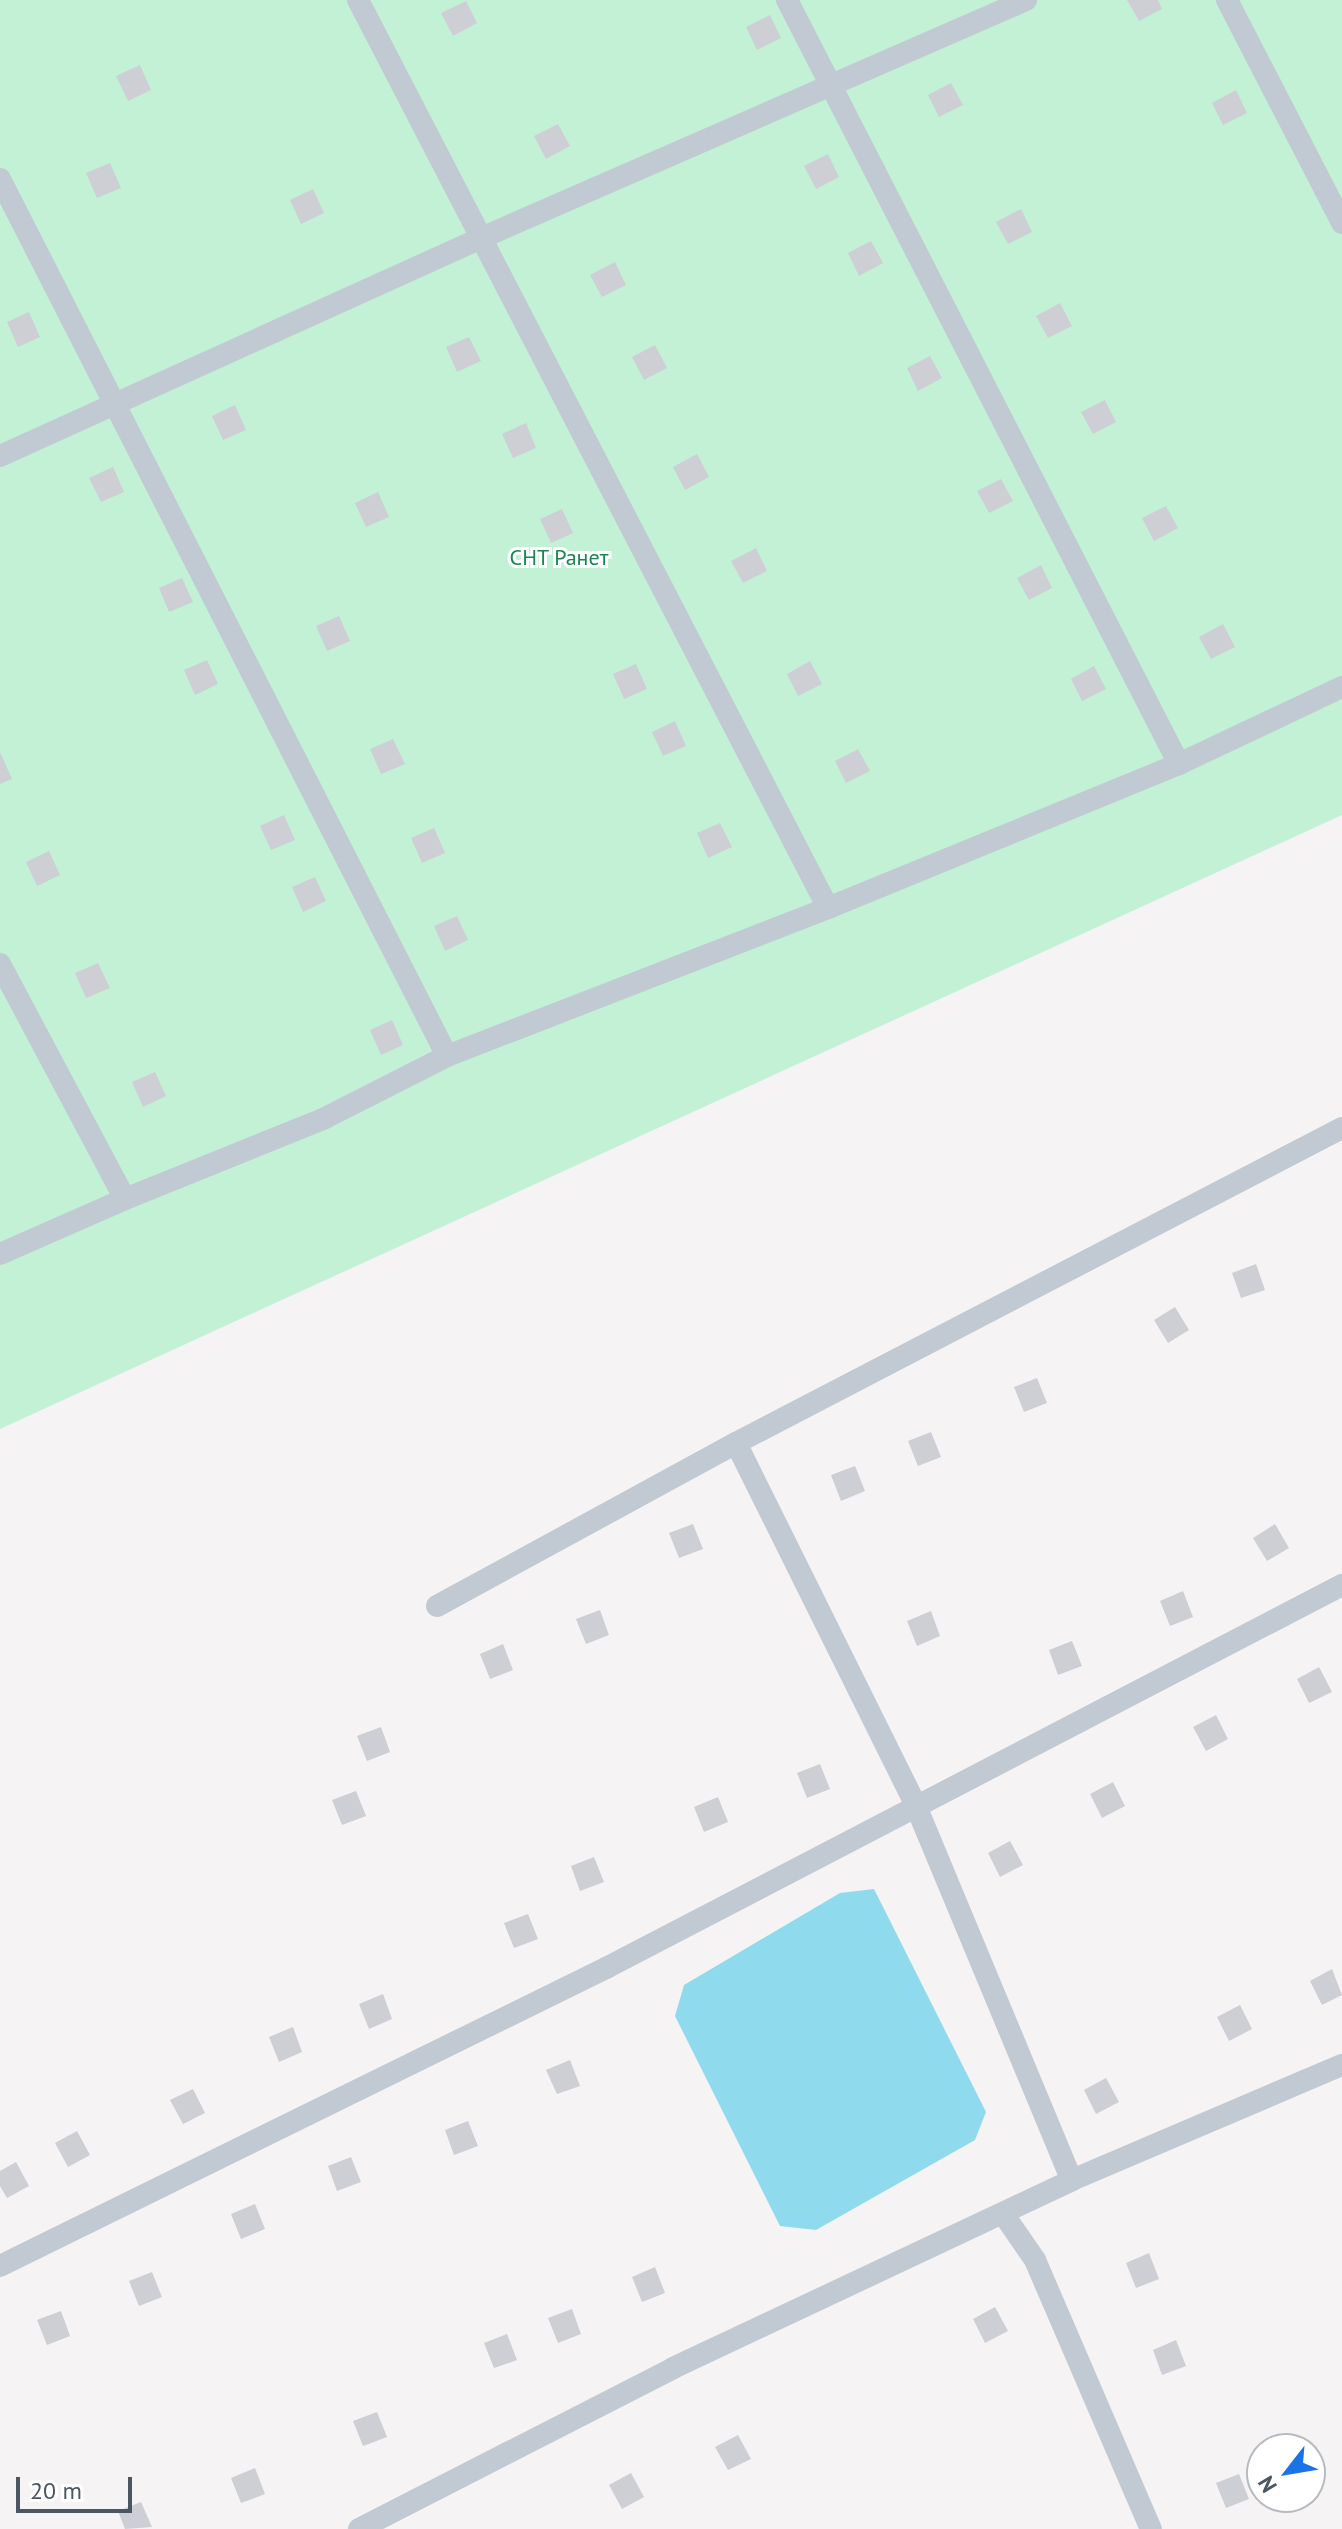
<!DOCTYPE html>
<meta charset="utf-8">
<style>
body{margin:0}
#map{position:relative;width:1342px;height:2529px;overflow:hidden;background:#f5f3f3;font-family:"PT Sans",sans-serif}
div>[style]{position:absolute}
.green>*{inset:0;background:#c3f1d5}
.water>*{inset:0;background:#90daee}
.building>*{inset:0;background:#cdcfd5}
.service>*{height:22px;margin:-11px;padding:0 11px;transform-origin:11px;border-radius:11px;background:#c1cad2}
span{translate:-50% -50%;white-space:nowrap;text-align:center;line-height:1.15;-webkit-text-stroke:6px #fff;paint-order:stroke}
.park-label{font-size:22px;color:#17864f}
.north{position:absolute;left:1246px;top:2433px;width:80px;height:80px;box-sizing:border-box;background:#fff;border:2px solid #b7bbc0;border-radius:50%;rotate:239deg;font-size:22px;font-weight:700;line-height:32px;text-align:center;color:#4a5661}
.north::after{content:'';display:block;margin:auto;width:28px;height:36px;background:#1a73e8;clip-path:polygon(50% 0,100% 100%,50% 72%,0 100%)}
.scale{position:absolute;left:16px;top:2477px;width:116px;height:36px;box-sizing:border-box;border:4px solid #4a5661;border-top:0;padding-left:10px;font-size:24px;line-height:28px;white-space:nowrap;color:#4a5661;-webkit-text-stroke:6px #fff;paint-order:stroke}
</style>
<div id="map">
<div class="green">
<i style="clip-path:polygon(0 0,1342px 0,1342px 815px,0 1429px)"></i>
</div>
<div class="water">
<i style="clip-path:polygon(874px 1889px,986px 2112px,975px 2140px,816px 2230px,780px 2226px,675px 2016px,684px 1985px,840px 1893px)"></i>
</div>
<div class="building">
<i style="clip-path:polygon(1127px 0,1158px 0,1162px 9px,1139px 21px)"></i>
<i style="clip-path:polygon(466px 1px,477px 23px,453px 36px,441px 13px)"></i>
<i style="clip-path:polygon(770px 15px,781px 38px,757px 50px,746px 27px)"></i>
<i style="clip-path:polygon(140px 65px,151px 90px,128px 101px,116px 76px)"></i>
<i style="clip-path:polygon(951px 83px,963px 105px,939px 117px,928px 95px)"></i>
<i style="clip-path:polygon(1236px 90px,1247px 113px,1223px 125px,1212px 103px)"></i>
<i style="clip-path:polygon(558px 124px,570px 146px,546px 159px,534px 136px)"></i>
<i style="clip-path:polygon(828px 154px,839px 177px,816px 189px,804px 166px)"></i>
<i style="clip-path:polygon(110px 163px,121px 188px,97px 198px,86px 173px)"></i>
<i style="clip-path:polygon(313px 189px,324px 213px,301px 224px,290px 200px)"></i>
<i style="clip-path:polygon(1021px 209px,1032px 232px,1008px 244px,996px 222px)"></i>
<i style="clip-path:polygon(871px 241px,883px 263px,859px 276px,848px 253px)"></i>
<i style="clip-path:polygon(615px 262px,626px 285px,602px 297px,590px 275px)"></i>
<i style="clip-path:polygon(1060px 303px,1072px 326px,1048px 338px,1036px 316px)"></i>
<i style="clip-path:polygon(29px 312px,40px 337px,18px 347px,7px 322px)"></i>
<i style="clip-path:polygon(469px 337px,481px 361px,457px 372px,446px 347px)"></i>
<i style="clip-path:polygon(655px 345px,667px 368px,644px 380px,632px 357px)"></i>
<i style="clip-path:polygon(930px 356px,942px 378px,918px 391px,907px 368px)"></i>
<i style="clip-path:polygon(1105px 400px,1116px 422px,1093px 434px,1081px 412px)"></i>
<i style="clip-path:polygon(235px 405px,246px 430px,223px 440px,212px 416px)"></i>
<i style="clip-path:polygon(526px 423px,536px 448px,513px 458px,502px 434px)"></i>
<i style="clip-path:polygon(697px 454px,709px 477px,685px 490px,673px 467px)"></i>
<i style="clip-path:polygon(113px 467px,124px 492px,101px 502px,89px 478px)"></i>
<i style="clip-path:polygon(1001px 479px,1013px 501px,989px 513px,977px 491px)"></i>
<i style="clip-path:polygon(378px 492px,389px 517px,366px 527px,355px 503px)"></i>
<i style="clip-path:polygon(1166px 506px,1178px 528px,1154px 541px,1142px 518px)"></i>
<i style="clip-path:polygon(562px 509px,573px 533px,551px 543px,540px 519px)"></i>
<i style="clip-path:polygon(756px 548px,767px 571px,743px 583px,731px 561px)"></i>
<i style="clip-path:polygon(1041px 565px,1052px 588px,1029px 600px,1017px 578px)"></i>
<i style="clip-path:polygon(182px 578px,193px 602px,169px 612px,159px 588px)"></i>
<i style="clip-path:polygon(339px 616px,350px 641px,327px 651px,316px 626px)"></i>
<i style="clip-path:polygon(1223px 624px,1235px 647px,1211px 659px,1199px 637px)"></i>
<i style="clip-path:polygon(207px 660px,218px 684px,195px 695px,184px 670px)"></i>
<i style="clip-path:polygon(810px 661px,822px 684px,798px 696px,787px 674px)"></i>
<i style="clip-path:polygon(636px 664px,647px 689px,624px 699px,613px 674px)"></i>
<i style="clip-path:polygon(1094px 666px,1106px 689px,1082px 701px,1071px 679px)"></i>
<i style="clip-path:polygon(675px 721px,686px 746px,663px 756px,652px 732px)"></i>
<i style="clip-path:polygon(393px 739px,405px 764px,381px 774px,370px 749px)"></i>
<i style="clip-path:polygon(858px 749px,870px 771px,846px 783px,835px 761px)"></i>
<i style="clip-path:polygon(0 752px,12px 779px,0 784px)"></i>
<i style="clip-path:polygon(284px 815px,295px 840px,271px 850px,260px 826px)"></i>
<i style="clip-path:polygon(720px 823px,732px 847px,708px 858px,697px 833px)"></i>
<i style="clip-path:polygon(434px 828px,445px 853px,422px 863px,411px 838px)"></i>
<i style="clip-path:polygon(49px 851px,60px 875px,37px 886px,26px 862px)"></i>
<i style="clip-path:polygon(315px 877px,326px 901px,303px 912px,292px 887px)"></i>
<i style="clip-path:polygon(457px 916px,468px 940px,445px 951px,434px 926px)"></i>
<i style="clip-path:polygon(98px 963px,110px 988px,86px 998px,75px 973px)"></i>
<i style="clip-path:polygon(392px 1020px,403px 1045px,381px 1055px,370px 1030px)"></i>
<i style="clip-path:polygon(155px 1072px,166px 1096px,143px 1107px,132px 1082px)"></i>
<i style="clip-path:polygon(1256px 1264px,1265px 1290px,1241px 1298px,1232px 1273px)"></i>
<i style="clip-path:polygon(1175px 1307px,1189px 1330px,1168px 1343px,1154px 1320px)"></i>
<i style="clip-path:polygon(1037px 1378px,1047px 1403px,1024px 1412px,1014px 1387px)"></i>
<i style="clip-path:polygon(931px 1432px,941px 1457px,918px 1466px,908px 1441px)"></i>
<i style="clip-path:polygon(855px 1466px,865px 1491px,841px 1501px,831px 1475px)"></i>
<i style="clip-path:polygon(693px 1524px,703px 1549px,679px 1558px,669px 1533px)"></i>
<i style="clip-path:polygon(1275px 1524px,1289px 1548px,1267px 1561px,1253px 1538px)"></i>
<i style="clip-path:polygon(1183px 1591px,1193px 1617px,1170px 1626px,1160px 1601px)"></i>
<i style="clip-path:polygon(600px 1610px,609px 1635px,586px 1644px,576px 1619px)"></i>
<i style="clip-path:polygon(931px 1611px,940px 1636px,917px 1646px,907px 1621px)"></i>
<i style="clip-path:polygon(1072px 1641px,1082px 1666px,1058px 1675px,1049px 1650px)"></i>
<i style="clip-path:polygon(503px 1644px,513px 1670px,490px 1679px,480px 1654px)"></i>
<i style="clip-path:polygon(1319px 1667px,1332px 1692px,1309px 1703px,1297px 1679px)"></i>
<i style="clip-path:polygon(1216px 1715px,1228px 1739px,1206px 1751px,1193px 1727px)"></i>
<i style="clip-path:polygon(381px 1727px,390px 1752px,367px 1761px,357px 1736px)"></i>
<i style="clip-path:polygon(820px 1764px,830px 1789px,807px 1798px,797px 1773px)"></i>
<i style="clip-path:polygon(1113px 1782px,1125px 1806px,1102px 1818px,1090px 1794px)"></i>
<i style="clip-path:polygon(356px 1791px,366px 1816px,342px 1825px,332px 1800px)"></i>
<i style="clip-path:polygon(718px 1797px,728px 1822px,704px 1832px,694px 1807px)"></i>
<i style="clip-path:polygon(1010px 1841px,1023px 1865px,1000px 1877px,988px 1853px)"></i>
<i style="clip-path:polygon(594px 1857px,604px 1882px,580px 1891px,571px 1866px)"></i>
<i style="clip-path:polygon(528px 1914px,538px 1939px,514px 1948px,504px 1923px)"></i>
<i style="clip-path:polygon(1332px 1969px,1342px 1995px,1322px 2005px,1310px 1981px)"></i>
<i style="clip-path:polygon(383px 1994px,392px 2019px,369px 2029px,359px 2004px)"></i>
<i style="clip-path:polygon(1240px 2005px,1252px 2029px,1229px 2041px,1217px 2017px)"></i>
<i style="clip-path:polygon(293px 2027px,302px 2052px,279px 2062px,269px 2037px)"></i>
<i style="clip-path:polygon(570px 2060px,580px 2086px,557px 2094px,546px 2070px)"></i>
<i style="clip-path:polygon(1106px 2078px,1119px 2102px,1096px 2114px,1084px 2090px)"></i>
<i style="clip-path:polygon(193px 2089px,205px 2113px,183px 2124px,170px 2100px)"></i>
<i style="clip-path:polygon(468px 2121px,478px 2146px,454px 2155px,445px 2130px)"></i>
<i style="clip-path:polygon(77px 2131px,90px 2155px,68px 2167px,55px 2143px)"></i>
<i style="clip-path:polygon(351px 2157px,361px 2182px,337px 2191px,328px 2166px)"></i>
<i style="clip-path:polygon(16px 2162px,29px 2186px,7px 2198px,0 2186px,0 2171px)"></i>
<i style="clip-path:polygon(255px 2204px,265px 2229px,241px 2239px,231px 2214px)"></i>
<i style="clip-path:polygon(1149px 2253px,1159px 2279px,1136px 2288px,1126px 2263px)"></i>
<i style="clip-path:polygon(655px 2267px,665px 2293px,642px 2302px,632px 2277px)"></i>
<i style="clip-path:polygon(152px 2272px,162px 2297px,139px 2306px,129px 2281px)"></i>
<i style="clip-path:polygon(995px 2307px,1008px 2331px,985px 2343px,973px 2319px)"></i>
<i style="clip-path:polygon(572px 2309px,581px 2334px,558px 2343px,548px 2318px)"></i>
<i style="clip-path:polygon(61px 2311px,70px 2336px,47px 2345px,37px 2320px)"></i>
<i style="clip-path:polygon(507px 2334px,517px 2360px,494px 2368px,484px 2343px)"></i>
<i style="clip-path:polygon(1176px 2340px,1186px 2366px,1162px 2375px,1153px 2350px)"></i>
<i style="clip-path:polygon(377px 2412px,387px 2437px,363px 2446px,353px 2421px)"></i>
<i style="clip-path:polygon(738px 2435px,751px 2459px,728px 2470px,715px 2447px)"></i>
<i style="clip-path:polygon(255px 2468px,265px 2494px,241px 2503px,231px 2478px)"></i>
<i style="clip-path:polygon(631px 2473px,644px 2497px,622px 2509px,609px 2485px)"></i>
<i style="clip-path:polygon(1239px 2474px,1249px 2499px,1226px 2508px,1216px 2483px)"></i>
<i style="clip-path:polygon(141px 2502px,152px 2527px,125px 2529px,118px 2511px)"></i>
</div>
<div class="service">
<i style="left:358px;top:0;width:1022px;rotate:62.63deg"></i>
<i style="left:787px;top:0;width:859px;rotate:62.84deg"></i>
<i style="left:1227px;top:0;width:251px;rotate:62.7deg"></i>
<i style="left:0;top:179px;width:984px;rotate:62.99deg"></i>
<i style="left:0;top:456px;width:526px;rotate:-24.37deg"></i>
<i style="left:479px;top:239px;width:597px;rotate:-23.6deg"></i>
<i style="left:0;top:964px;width:266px;rotate:62deg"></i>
<i style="left:0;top:1254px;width:137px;rotate:-23.7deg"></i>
<i style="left:125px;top:1199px;width:214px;rotate:-22deg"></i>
<i style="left:323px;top:1119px;width:139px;rotate:-26.9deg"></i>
<i style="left:447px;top:1056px;width:409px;rotate:-21.2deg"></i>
<i style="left:828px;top:908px;width:379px;rotate:-22.3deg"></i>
<i style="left:1179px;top:764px;width:180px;rotate:-25.3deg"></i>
<i style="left:736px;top:1443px;width:405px;rotate:63.6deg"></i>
<i style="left:916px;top:1806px;width:405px;rotate:67.4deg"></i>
<i style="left:437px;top:1606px;width:341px;rotate:-28.6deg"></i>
<i style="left:736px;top:1443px;width:683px;rotate:-27.47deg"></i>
<i style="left:1004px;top:2215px;width:55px;rotate:55.4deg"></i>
<i style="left:1035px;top:2260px;width:293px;rotate:66.7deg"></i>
<i style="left:0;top:2266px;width:675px;rotate:-26.19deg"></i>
<i style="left:606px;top:1968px;width:830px;rotate:-27.49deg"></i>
<i style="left:359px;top:2529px;width:353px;rotate:-27.1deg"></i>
<i style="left:673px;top:2368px;width:441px;rotate:-25.2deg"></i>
<i style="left:1072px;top:2180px;width:293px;rotate:-23.1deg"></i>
</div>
<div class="park-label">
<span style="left:559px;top:558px">СНТ Ранет</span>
</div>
<div class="north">N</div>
<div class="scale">20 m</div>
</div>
